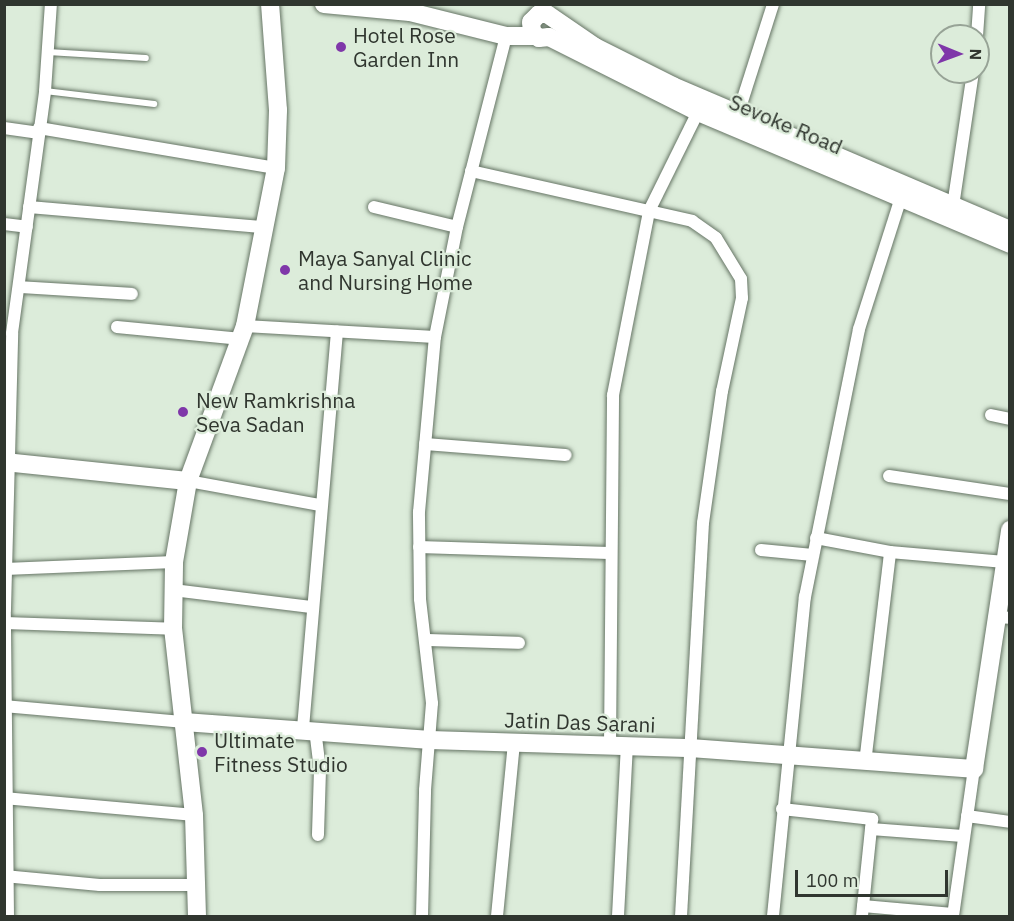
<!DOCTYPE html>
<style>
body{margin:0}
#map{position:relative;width:1014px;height:921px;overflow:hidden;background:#dcecda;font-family:"IBM Plex Sans",sans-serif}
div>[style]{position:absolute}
.roads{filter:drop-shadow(0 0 2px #667565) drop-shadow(0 0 2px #667565)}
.lane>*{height:6px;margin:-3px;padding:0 3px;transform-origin:3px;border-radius:3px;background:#fff}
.street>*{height:12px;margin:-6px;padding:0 6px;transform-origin:6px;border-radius:6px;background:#fff}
.secondary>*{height:18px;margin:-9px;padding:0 9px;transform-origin:9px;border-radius:9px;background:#fff}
.dots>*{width:16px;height:16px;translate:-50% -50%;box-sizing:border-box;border:3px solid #dcecda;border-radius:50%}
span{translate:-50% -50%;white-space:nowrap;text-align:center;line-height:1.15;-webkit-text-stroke:4.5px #dcecda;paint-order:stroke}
.poi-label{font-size:21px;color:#30362f}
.left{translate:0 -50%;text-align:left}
.street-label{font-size:21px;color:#30362f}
.frame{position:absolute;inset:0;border:6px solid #30362f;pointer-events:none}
.north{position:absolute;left:930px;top:24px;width:60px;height:60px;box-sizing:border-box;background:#dcecda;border:2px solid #97a396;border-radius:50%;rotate:91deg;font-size:16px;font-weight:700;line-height:24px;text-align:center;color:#30362f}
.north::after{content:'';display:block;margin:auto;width:21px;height:27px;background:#7f37a9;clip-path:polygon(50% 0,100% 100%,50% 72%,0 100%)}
.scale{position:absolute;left:795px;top:870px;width:153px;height:27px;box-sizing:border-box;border:3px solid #30362f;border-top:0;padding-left:8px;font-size:18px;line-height:21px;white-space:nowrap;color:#30362f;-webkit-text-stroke:4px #dcecda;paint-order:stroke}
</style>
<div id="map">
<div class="roads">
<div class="lane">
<i style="left:48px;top:52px;width:98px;rotate:3.5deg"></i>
<i style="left:45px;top:91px;width:110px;rotate:6.8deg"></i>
</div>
<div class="street">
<i style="left:977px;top:36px;width:32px;rotate:-86deg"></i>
<i style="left:738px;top:114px;width:115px;rotate:-72.3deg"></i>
<i style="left:4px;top:128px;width:34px;rotate:8deg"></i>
<i style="left:39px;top:128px;width:240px;rotate:9.6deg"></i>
<i style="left:471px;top:171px;width:227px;rotate:12.7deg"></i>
<i style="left:692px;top:221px;width:29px;rotate:35deg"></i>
<i style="left:716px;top:238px;width:48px;rotate:58.6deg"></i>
<i style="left:741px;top:279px;width:19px;rotate:87deg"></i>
<i style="left:742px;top:298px;width:95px;rotate:102.1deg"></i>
<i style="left:722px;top:391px;width:133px;rotate:98.2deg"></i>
<i style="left:703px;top:523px;width:394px;rotate:93.2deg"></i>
<i style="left:953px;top:206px;width:135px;rotate:-81.5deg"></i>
<i style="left:29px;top:207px;width:236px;rotate:4.9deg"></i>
<i style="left:374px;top:207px;width:85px;rotate:13.5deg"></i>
<i style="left:4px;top:224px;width:23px;rotate:7deg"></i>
<i style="left:19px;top:287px;width:113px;rotate:3.5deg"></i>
<i style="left:245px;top:326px;width:190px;rotate:3.3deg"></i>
<i style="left:117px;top:327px;width:125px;rotate:5.5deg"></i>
<i style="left:991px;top:415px;width:19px;rotate:12deg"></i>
<i style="left:425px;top:444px;width:141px;rotate:4.5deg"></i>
<i style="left:889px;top:476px;width:122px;rotate:8.5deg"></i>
<i style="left:188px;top:481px;width:134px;rotate:10.3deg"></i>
<i style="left:816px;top:538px;width:75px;rotate:10.7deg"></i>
<i style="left:890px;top:552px;width:115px;rotate:5deg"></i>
<i style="left:419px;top:547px;width:190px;rotate:1.8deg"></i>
<i style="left:761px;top:550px;width:52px;rotate:5.5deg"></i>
<i style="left:5px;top:569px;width:169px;rotate:-2.4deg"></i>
<i style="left:173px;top:590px;width:139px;rotate:7deg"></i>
<i style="left:997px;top:617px;width:13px;rotate:4deg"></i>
<i style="left:5px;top:623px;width:168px;rotate:2deg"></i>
<i style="left:426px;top:640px;width:93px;rotate:1.8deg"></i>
<i style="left:4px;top:706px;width:181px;rotate:5.1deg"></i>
<i style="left:303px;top:728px;width:398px;rotate:-85.1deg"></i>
<i style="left:315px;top:729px;width:41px;rotate:83deg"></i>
<i style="left:320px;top:770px;width:65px;rotate:91.8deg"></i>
<i style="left:610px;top:745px;width:350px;rotate:-89.5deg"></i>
<i style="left:613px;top:395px;width:187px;rotate:-78.9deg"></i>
<i style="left:649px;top:211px;width:110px;rotate:-63.7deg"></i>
<i style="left:865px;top:763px;width:212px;rotate:-83.2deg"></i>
<i style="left:4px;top:798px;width:191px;rotate:5.1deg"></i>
<i style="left:782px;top:809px;width:91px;rotate:6.3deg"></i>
<i style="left:872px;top:819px;width:98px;rotate:95.9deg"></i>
<i style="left:967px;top:816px;width:43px;rotate:7.9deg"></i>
<i style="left:871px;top:829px;width:92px;rotate:4.4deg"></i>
<i style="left:4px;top:876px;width:96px;rotate:5.4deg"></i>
<i style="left:100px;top:885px;width:96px"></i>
<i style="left:863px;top:906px;width:90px;rotate:5.1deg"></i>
<i style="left:8px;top:916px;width:307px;rotate:-90.6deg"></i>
<i style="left:5px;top:609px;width:276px;rotate:-88.5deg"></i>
<i style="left:12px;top:333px;width:244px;rotate:-82.2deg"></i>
<i style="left:45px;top:91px;width:87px;rotate:-86.1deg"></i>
<i style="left:422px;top:916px;width:126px;rotate:-88.6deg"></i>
<i style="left:425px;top:790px;width:87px;rotate:-85.4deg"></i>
<i style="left:432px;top:703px;width:105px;rotate:-96.6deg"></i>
<i style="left:420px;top:599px;width:87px;rotate:-90.7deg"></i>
<i style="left:419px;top:512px;width:176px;rotate:-84.8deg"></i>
<i style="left:435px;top:337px;width:112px;rotate:-78.7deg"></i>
<i style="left:457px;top:227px;width:197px;rotate:-75.6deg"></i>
<i style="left:497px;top:916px;width:174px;rotate:-84.4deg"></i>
<i style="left:618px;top:916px;width:170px;rotate:-87deg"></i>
<i style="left:773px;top:916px;width:321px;rotate:-84.3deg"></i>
<i style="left:805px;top:597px;width:273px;rotate:-78.6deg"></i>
<i style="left:859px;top:329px;width:139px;rotate:-72.3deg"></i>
<i style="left:953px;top:916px;width:148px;rotate:-81.9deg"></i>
</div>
<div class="secondary">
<i style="left:324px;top:4px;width:86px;rotate:5.3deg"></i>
<i style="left:410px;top:12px;width:99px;rotate:14deg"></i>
<i style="left:506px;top:36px;width:29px"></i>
<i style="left:1010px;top:230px;width:366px;rotate:-156.9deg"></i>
<i style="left:673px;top:86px;width:87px;rotate:-153.4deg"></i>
<i style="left:595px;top:47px;width:58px;rotate:-145.5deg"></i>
<i style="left:547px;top:14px;width:8px;rotate:180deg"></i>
<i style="left:539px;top:14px;width:11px;rotate:135deg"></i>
<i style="left:531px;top:22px;width:10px;rotate:84deg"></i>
<i style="left:532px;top:32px;width:9px;rotate:41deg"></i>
<i style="left:539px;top:38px;width:10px;rotate:-6deg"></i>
<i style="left:549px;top:37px;width:167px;rotate:26.7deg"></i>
<i style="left:698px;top:112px;width:339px;rotate:22.9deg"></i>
<i style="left:4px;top:462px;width:185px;rotate:5.9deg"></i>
<i style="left:184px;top:722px;width:247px;rotate:4.2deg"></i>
<i style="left:430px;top:740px;width:259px;rotate:1.8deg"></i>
<i style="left:689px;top:748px;width:286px;rotate:4.2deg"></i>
<i style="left:974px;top:769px;width:242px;rotate:-81.4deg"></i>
<i style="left:197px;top:916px;width:101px;rotate:-91.7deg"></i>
<i style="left:194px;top:815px;width:187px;rotate:-96.4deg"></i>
<i style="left:173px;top:629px;width:67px;rotate:-89.1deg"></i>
<i style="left:174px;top:562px;width:82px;rotate:-80.2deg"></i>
<i style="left:188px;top:481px;width:165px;rotate:-69.8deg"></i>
<i style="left:245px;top:326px;width:161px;rotate:-78.9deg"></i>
<i style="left:276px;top:168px;width:58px;rotate:-88deg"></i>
<i style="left:278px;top:110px;width:106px;rotate:-94.3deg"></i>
</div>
</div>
<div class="dots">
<i style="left:341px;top:47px;background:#7f37a9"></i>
<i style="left:285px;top:270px;background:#7f37a9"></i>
<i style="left:183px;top:412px;background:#7f37a9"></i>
<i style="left:202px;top:752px;background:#7f37a9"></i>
</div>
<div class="poi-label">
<span class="left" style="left:353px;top:47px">Hotel Rose<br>Garden Inn</span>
<span class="left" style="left:298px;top:270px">Maya Sanyal Clinic<br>and Nursing Home</span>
<span class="left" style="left:196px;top:412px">New Ramkrishna<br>Seva Sadan</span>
<span class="left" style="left:214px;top:752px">Ultimate<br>Fitness Studio</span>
</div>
<div class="street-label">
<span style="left:786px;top:124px;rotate:23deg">Sevoke Road</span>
<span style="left:580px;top:722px;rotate:2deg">Jatin Das Sarani</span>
</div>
<div class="frame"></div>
<div class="north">N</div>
<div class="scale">100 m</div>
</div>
